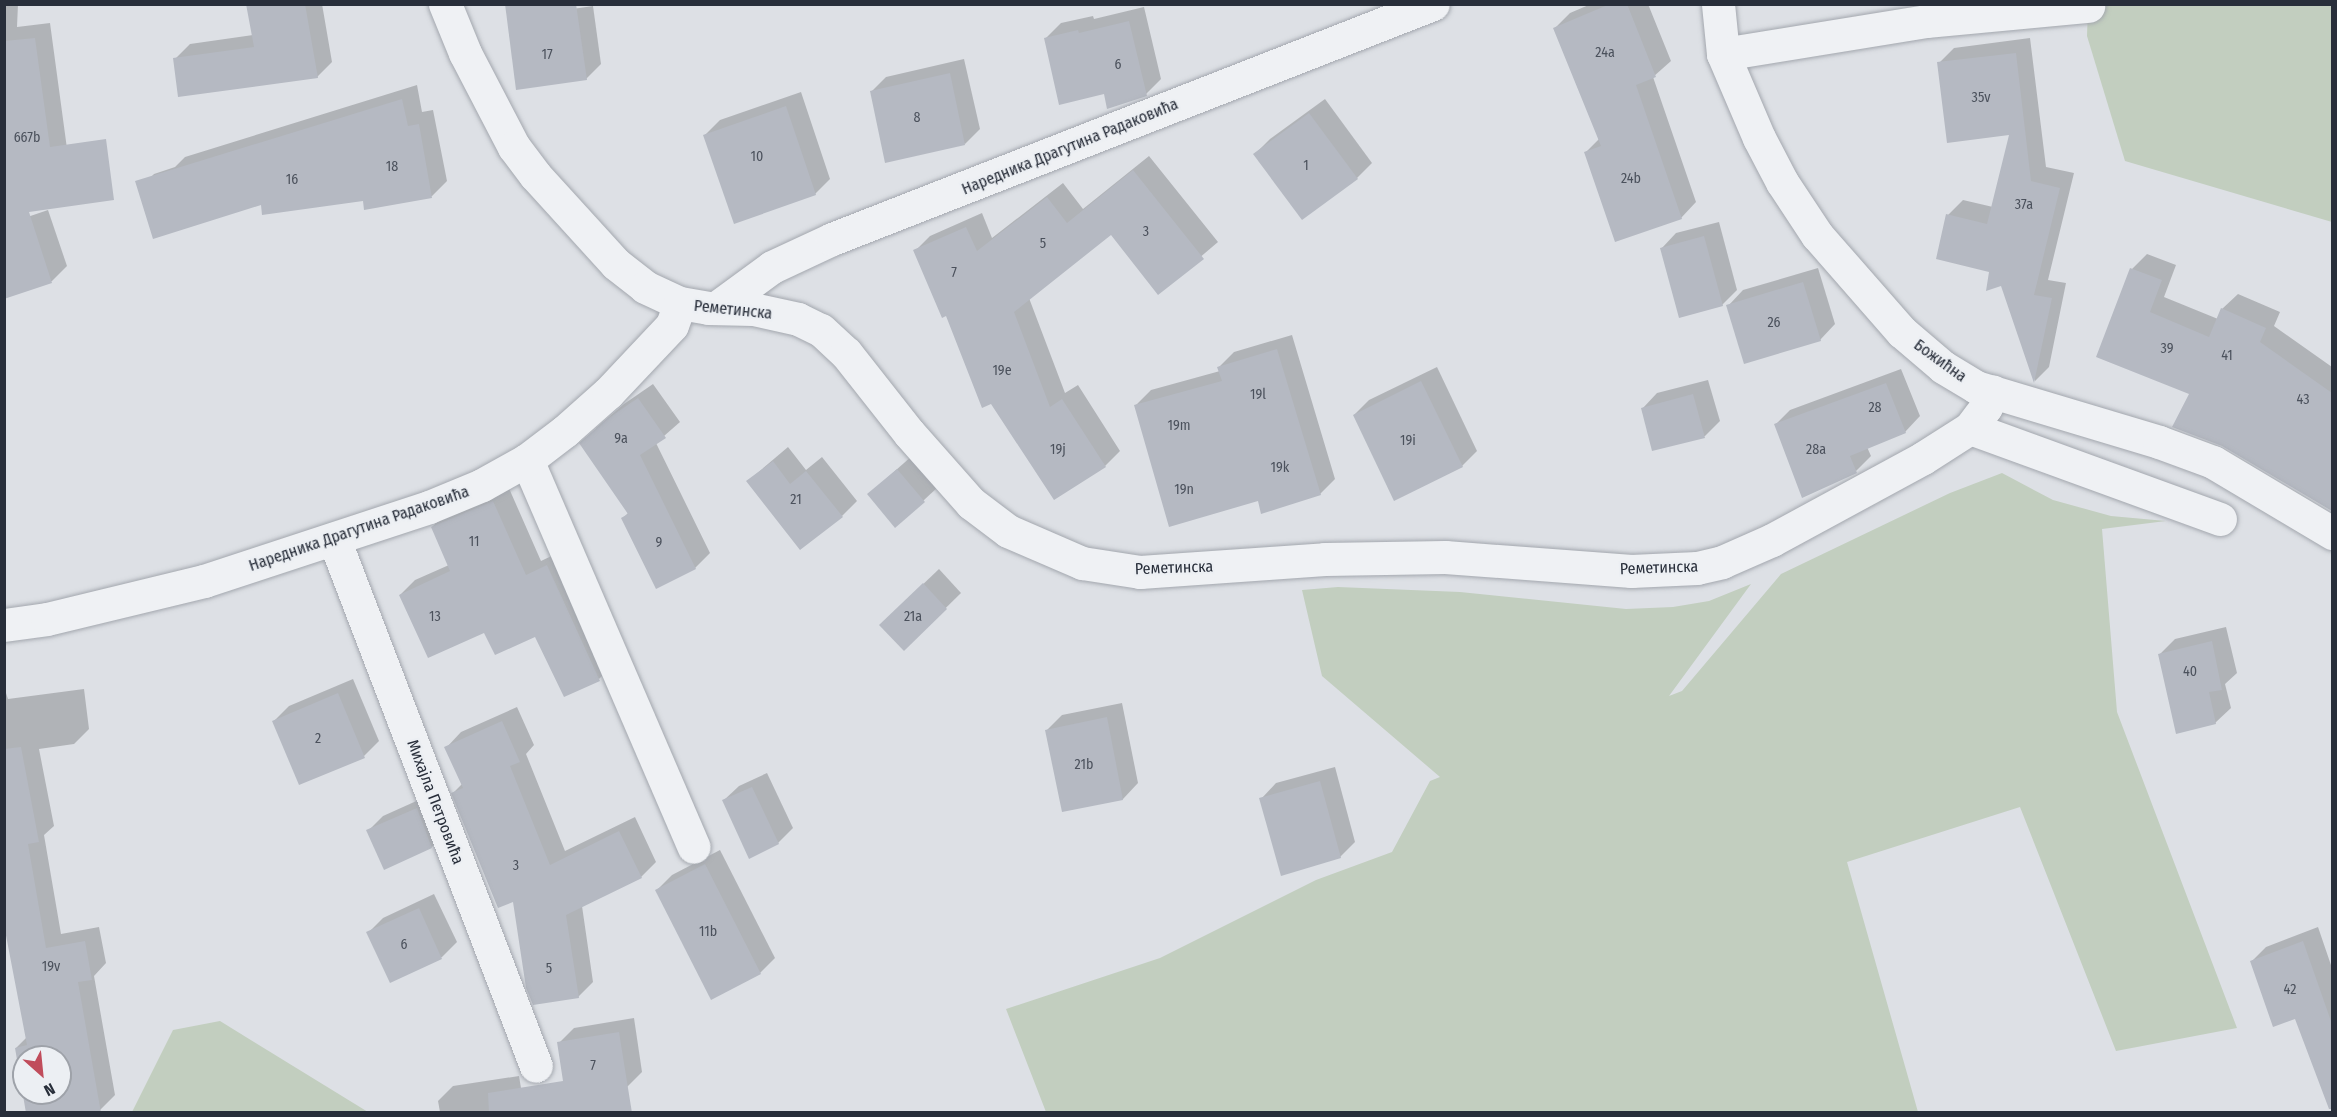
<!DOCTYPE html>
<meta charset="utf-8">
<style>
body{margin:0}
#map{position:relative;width:2337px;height:1117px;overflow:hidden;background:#dde0e5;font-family:"Fira Sans Condensed",sans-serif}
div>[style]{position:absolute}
.green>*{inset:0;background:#c2cebf}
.shadow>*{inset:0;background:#0003}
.building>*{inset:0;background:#b5b9c2}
.roads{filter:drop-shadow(0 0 2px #a3a7ae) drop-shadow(0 0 2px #a3a7ae)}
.minor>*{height:33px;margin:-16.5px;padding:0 16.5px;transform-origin:16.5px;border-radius:16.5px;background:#eff1f4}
span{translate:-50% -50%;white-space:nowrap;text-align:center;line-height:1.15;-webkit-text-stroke:4.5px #eceff3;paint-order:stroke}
.number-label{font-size:14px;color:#4b515c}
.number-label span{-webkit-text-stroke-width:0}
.street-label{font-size:16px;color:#282e3a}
.frame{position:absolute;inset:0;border:6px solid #282e3a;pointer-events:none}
.north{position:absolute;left:12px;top:1045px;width:60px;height:60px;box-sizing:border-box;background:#eceff3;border:2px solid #9ea2a9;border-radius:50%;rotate:153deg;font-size:16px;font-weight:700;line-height:24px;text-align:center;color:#282e3a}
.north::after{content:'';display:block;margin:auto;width:21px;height:27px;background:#c04c5b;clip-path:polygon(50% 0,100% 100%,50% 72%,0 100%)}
</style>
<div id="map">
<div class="green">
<i style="clip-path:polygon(2110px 4px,2332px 5px,2332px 222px,2125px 161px,2087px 36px,2088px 6px)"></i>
<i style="clip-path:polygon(2002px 473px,2053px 500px,2111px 516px,2166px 521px,2102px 529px,2117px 712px,2237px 1028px,2116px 1051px,2020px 807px,1847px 862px,1918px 1112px,1046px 1112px,1006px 1009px,1160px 958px,1316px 880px,1392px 852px,1430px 781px,1440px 777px,1322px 676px,1302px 590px,1338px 587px,1460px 592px,1626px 609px,1673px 607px,1709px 601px,1751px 584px,1669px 696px,1682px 691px,1781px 574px,1950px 493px)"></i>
<i style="clip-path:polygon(220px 1021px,368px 1112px,132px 1112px,173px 1030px)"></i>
</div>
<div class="shadow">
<i style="clip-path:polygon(4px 4px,18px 4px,17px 27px,50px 23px,68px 156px,4px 178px)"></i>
<i style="clip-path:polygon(248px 4px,322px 4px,332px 62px,317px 77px,175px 59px,190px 44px,253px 35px)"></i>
<i style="clip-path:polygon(1591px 4px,1648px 4px,1671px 61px,1653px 77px,1696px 202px,1681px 218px,1586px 152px,1599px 139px,1555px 28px,1570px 13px)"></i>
<i style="clip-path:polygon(593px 6px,601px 64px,586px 79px,525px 16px)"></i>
<i style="clip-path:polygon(1144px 7px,1161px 79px,1146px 94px,1105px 92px,1045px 39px,1061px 23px,1093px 16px,1094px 19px)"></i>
<i style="clip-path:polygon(2030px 38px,2046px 167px,2074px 173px,2048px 280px,2066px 283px,2049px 367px,2035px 381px,2002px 285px,1948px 215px,1963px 200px,1993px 207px,2011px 133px,1939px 63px,1954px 48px)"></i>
<i style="clip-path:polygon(964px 59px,980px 129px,965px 144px,871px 92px,886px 77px)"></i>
<i style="clip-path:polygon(417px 85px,422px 112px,433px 110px,447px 181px,432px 196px,366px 208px,364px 200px,262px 203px,139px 189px,154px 174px,175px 167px,185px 157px)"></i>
<i style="clip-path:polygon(801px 92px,830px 179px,815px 194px,705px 135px,720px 120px)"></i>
<i style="clip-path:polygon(1325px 99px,1372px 163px,1357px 178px,1302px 218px,1255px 154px,1270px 139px)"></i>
<i style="clip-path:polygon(1149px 156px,1218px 242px,1158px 293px,1111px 233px,1029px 298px,1065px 393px,1078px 385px,1120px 451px,1105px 466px,946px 314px,915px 251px,930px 236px,982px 213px,992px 238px,1063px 183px,1083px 209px)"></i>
<i style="clip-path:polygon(48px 210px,67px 266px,52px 281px,4px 297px,4px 225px)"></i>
<i style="clip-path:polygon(1719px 222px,1737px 290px,1722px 305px,1661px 249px,1676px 233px)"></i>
<i style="clip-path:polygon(2147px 254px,2176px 265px,2164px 297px,2218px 319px,2222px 309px,2238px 294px,2280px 312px,2274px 326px,2332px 367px,2332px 510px,2223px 444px,2191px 393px,2098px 357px,2132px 269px)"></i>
<i style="clip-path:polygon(1818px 268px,1835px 324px,1820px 340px,1728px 306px,1743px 290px)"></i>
<i style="clip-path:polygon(1292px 335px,1335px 479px,1320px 494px,1259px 499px,1136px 405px,1151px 390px,1220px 371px,1219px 367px,1234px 352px)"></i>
<i style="clip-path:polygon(1437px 367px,1477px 451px,1462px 466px,1354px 415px,1369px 400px)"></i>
<i style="clip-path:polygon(1901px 369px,1920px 416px,1905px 432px,1867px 447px,1871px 456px,1856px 471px,1775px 425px,1790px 410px)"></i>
<i style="clip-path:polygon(1708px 380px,1720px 421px,1705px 436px,1653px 450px,1642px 409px,1657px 393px)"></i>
<i style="clip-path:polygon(653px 384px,680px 422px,656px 443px,710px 553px,695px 568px,623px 518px,629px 512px,596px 428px,624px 404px)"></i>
<i style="clip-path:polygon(788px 447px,806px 470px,822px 457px,857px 501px,842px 516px,748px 481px)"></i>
<i style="clip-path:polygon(913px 455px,939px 486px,923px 501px,869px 494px)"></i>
<i style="clip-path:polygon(508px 486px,541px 561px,562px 551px,614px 664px,599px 679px,536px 635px,485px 631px,400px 595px,415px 580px,449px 565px,432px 527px,447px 512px)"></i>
<i style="clip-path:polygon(939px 569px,961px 593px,904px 649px,896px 610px)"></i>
<i style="clip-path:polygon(2226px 627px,2237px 673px,2225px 684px,2231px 708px,2215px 723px,2160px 654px,2175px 639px)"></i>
<i style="clip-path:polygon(353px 679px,379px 741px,364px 756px,274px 721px,289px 706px)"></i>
<i style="clip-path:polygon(4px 687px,8px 699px,84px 689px,89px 729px,74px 744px,39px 749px,54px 826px,44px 835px,61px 934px,99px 927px,106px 963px,94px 976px,115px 1095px,100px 1110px,24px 1093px,60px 1093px,60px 1057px,24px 1057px,24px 1092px,16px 1048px,27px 1037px,7px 930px,4px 930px)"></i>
<i style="clip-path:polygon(1122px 703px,1138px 783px,1123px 799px,1063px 811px,1047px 730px,1062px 715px)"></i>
<i style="clip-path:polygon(517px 707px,534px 745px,526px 754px,565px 851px,635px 817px,656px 862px,641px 877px,582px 906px,593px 982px,578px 997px,514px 900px,453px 793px,462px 784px,446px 748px,461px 732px)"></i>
<i style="clip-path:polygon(1335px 767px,1355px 842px,1340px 857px,1261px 799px,1276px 783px)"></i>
<i style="clip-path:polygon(767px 773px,793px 828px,778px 843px,723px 801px,739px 786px)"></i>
<i style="clip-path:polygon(432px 794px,447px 832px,432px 847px,368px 831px,383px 816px)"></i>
<i style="clip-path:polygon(720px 850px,775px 958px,760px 973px,657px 890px,672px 875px)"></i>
<i style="clip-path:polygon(434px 894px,457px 942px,442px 957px,391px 981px,368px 933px,383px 918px)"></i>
<i style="clip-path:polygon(2318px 927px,2332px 968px,2332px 1055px,2313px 1062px,2296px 1017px,2251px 962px,2266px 947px)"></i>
<i style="clip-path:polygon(634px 1018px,642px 1072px,627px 1087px,559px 1043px,574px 1028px)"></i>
<i style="clip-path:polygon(519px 1076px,525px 1112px,440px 1112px,438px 1101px,453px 1086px)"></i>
</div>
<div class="building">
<i style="clip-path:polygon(246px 4px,305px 4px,318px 78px,178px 97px,173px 58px,254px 47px)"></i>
<i style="clip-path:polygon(505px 4px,576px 4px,587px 80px,516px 90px)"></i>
<i style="clip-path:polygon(1610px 4px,1627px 4px,1656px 77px,1636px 85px,1682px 219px,1615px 242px,1584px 152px,1601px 146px,1553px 28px)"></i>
<i style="clip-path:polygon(1129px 21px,1147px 96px,1107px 109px,1104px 94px,1059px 105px,1044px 38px,1078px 30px,1079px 33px)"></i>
<i style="clip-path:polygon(35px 38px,50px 147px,106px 139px,114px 200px,29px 212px,52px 283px,4px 299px,4px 41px)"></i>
<i style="clip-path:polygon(2016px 53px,2031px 181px,2060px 188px,2034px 295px,2052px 298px,2034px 383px,2001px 286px,1986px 291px,1989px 272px,1936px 259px,1946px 214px,1987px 224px,2009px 135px,1947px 143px,1937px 62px)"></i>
<i style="clip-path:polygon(950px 73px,965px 145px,885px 163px,870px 91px)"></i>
<i style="clip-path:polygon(402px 99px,408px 126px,419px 124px,432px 198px,364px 210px,363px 201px,262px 215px,261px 205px,153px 239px,135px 181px)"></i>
<i style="clip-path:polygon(786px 106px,816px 195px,734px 224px,703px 135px)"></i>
<i style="clip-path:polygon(1309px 113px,1358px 179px,1302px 220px,1253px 154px)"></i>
<i style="clip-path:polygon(1133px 170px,1204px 259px,1158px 295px,1111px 235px,1014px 312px,1050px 407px,1062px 399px,1106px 467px,1054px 500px,991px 404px,982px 408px,946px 316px,942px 318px,913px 250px,966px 227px,977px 251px,1047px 197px,1067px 223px)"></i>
<i style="clip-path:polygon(1704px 236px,1723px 306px,1679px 318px,1660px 248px)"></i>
<i style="clip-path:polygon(2130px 268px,2162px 280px,2150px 312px,2209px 337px,2221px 308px,2266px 328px,2260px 342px,2332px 393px,2332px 511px,2222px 446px,2172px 427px,2189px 394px,2096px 357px)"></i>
<i style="clip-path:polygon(1803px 282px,1821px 341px,1744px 364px,1726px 305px)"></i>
<i style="clip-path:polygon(1277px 349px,1321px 495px,1261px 514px,1258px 501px,1169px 527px,1134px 405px,1222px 381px,1217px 367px)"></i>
<i style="clip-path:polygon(1421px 381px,1463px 467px,1394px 501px,1353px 415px)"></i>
<i style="clip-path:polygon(1886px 383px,1906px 433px,1850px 456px,1857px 473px,1802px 498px,1774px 424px)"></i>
<i style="clip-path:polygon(1693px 394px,1705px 438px,1652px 451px,1641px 408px)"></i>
<i style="clip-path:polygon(638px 398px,666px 438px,640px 455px,696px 569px,656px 589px,621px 518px,628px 514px,579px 443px,607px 419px)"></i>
<i style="clip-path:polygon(773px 461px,790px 484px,806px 471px,843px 517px,800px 550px,746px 481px)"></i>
<i style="clip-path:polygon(897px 469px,925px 502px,895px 528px,867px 494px)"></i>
<i style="clip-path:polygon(493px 501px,526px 575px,547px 565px,600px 681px,564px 697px,535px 637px,495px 655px,484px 633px,428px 658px,399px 595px,450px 571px,431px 527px)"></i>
<i style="clip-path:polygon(923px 583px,947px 609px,904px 651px,879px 625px)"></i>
<i style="clip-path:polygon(2212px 641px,2222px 690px,2209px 692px,2216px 724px,2176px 734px,2158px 654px)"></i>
<i style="clip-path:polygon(338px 693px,365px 758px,299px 785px,272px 721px)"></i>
<i style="clip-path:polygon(1107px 717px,1123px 800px,1062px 812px,1045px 730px)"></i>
<i style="clip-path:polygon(502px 721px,520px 762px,510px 766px,550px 865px,619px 831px,642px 878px,566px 915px,579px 998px,533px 1005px,526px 988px,513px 902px,498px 908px,451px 793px,463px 788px,444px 747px)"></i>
<i style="clip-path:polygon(evenodd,21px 747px,39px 842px,28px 844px,46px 948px,85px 941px,92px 980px,78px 982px,101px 1113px,26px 1113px,15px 1048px,27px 1045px,4px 925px,4px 749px,21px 747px,24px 1057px,60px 1057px,60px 1093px,24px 1093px,24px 1057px)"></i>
<i style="clip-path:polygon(1320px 781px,1341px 858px,1281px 876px,1259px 798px)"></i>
<i style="clip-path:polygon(752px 787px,779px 844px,749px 859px,722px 800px)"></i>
<i style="clip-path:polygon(417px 808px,432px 848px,384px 870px,366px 830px)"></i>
<i style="clip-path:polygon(705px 864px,761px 974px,711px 1000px,655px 890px)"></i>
<i style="clip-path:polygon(419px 908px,442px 959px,390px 983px,366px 932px)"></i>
<i style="clip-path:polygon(2303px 941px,2332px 1024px,2332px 1109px,2329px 1109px,2295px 1019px,2273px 1027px,2250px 961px)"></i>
<i style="clip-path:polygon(619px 1032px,632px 1113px,489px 1113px,488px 1093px,563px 1081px,557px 1042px)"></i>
</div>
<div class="roads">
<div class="minor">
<i style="left:445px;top:4px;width:53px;rotate:67.8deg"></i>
<i style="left:465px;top:53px;width:106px;rotate:62.5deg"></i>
<i style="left:514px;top:147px;width:35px;rotate:53deg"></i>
<i style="left:535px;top:175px;width:120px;rotate:47.7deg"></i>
<i style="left:616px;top:264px;width:37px;rotate:38deg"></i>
<i style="left:645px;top:287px;width:38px;rotate:25deg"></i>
<i style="left:680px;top:303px;width:28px;rotate:10deg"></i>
<i style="left:708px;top:308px;width:45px;rotate:1.3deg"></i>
<i style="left:753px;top:309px;width:46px;rotate:12.5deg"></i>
<i style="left:798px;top:319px;width:25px;rotate:26deg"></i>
<i style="left:821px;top:330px;width:34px;rotate:43deg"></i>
<i style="left:846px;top:353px;width:102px;rotate:51.8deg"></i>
<i style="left:909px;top:433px;width:94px;rotate:48.5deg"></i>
<i style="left:971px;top:503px;width:46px;rotate:37.1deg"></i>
<i style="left:1008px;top:531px;width:81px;rotate:23.4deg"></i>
<i style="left:1082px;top:563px;width:59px;rotate:8.8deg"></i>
<i style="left:1140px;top:572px;width:185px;rotate:-4deg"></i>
<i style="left:1325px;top:559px;width:120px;rotate:-1deg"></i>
<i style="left:1445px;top:557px;width:187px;rotate:4.3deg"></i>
<i style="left:1631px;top:571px;width:66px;rotate:-2.6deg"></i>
<i style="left:1697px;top:568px;width:26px;rotate:-13deg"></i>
<i style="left:1722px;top:562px;width:55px;rotate:-23.7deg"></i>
<i style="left:1772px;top:540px;width:172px;rotate:-28.5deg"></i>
<i style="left:1923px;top:458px;width:56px;rotate:-32.6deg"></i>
<i style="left:1970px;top:428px;width:26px;rotate:-53deg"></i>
<i style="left:1986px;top:407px;width:17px;rotate:-65deg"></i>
<i style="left:1718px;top:4px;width:50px;rotate:84.3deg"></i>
<i style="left:1723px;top:54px;width:91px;rotate:66.8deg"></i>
<i style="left:1759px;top:138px;width:50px;rotate:62.4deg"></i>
<i style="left:1782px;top:182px;width:64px;rotate:56.6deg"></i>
<i style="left:1817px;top:235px;width:129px;rotate:48.8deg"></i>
<i style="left:1902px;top:332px;width:54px;rotate:40.5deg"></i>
<i style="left:1943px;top:367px;width:39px;rotate:31deg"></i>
<i style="left:1976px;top:387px;width:191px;rotate:16.7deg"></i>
<i style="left:2159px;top:442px;width:58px;rotate:20.3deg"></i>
<i style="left:2213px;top:462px;width:139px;rotate:30.8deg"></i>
<i style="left:1723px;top:54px;width:206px;rotate:-9.2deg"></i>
<i style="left:1926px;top:21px;width:163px;rotate:-5.3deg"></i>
<i style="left:716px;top:308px;width:69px;rotate:-36.2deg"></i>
<i style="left:772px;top:267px;width:66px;rotate:-25deg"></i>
<i style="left:832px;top:239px;width:645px;rotate:-21.36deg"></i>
<i style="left:1970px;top:428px;width:266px;rotate:20deg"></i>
<i style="left:527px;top:460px;width:421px;rotate:66.7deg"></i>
<i style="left:334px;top:539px;width:564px;rotate:69.03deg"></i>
<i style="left:4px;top:625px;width:43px;rotate:-7.9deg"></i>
<i style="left:47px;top:619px;width:162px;rotate:-13.6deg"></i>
<i style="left:204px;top:581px;width:237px;rotate:-18.2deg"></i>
<i style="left:429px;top:507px;width:57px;rotate:-22.5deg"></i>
<i style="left:482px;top:485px;width:51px;rotate:-29.1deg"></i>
<i style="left:527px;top:460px;width:48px;rotate:-37.3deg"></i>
<i style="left:565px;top:431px;width:57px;rotate:-41.5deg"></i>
<i style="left:608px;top:393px;width:93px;rotate:-46.7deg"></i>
<i style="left:672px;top:325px;width:23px;rotate:-70deg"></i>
</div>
</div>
<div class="number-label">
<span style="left:1605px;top:53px">24a</span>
<span style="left:547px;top:55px">17</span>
<span style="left:1118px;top:65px">6</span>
<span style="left:1981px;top:98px">35v</span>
<span style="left:917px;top:118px">8</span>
<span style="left:27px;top:138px">667b</span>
<span style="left:757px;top:157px">10</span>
<span style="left:1306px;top:166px">1</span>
<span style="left:392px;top:167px">18</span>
<span style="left:1631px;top:179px">24b</span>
<span style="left:292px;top:180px">16</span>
<span style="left:2024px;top:205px">37a</span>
<span style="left:1146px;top:232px">3</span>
<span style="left:1043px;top:244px">5</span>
<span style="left:954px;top:273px">7</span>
<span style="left:1774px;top:323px">26</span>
<span style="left:2167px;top:349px">39</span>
<span style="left:2227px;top:356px">41</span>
<span style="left:1002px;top:371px">19e</span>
<span style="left:1258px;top:395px">19l</span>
<span style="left:2303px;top:400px">43</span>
<span style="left:1875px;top:408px">28</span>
<span style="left:1179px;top:426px">19m</span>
<span style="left:621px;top:439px">9a</span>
<span style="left:1408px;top:441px">19i</span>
<span style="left:1058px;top:450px">19j</span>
<span style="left:1816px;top:450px">28a</span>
<span style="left:1280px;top:468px">19k</span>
<span style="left:1184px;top:490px">19n</span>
<span style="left:796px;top:500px">21</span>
<span style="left:474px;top:542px">11</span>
<span style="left:659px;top:543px">9</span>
<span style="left:435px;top:617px">13</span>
<span style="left:913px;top:617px">21a</span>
<span style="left:2190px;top:672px">40</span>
<span style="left:318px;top:739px">2</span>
<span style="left:1084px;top:765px">21b</span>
<span style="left:516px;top:866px">3</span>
<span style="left:708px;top:932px">11b</span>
<span style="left:404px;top:945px">6</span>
<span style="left:51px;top:967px">19v</span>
<span style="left:549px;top:969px">5</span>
<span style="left:2290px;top:990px">42</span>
<span style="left:593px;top:1066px">7</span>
</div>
<div class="street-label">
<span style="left:1070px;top:147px;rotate:-22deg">Наредника Драгутина Радаковића</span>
<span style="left:733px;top:310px;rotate:6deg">Реметинска</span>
<span style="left:1940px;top:361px;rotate:36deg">Божићна</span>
<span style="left:359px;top:529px;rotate:-19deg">Наредника Драгутина Радаковића</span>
<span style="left:1174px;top:568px;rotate:-2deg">Реметинска</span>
<span style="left:1659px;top:568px;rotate:-2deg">Реметинска</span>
<span style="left:435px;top:802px;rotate:69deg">Михајла Петровића</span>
</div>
<div class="frame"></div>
<div class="north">N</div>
</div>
